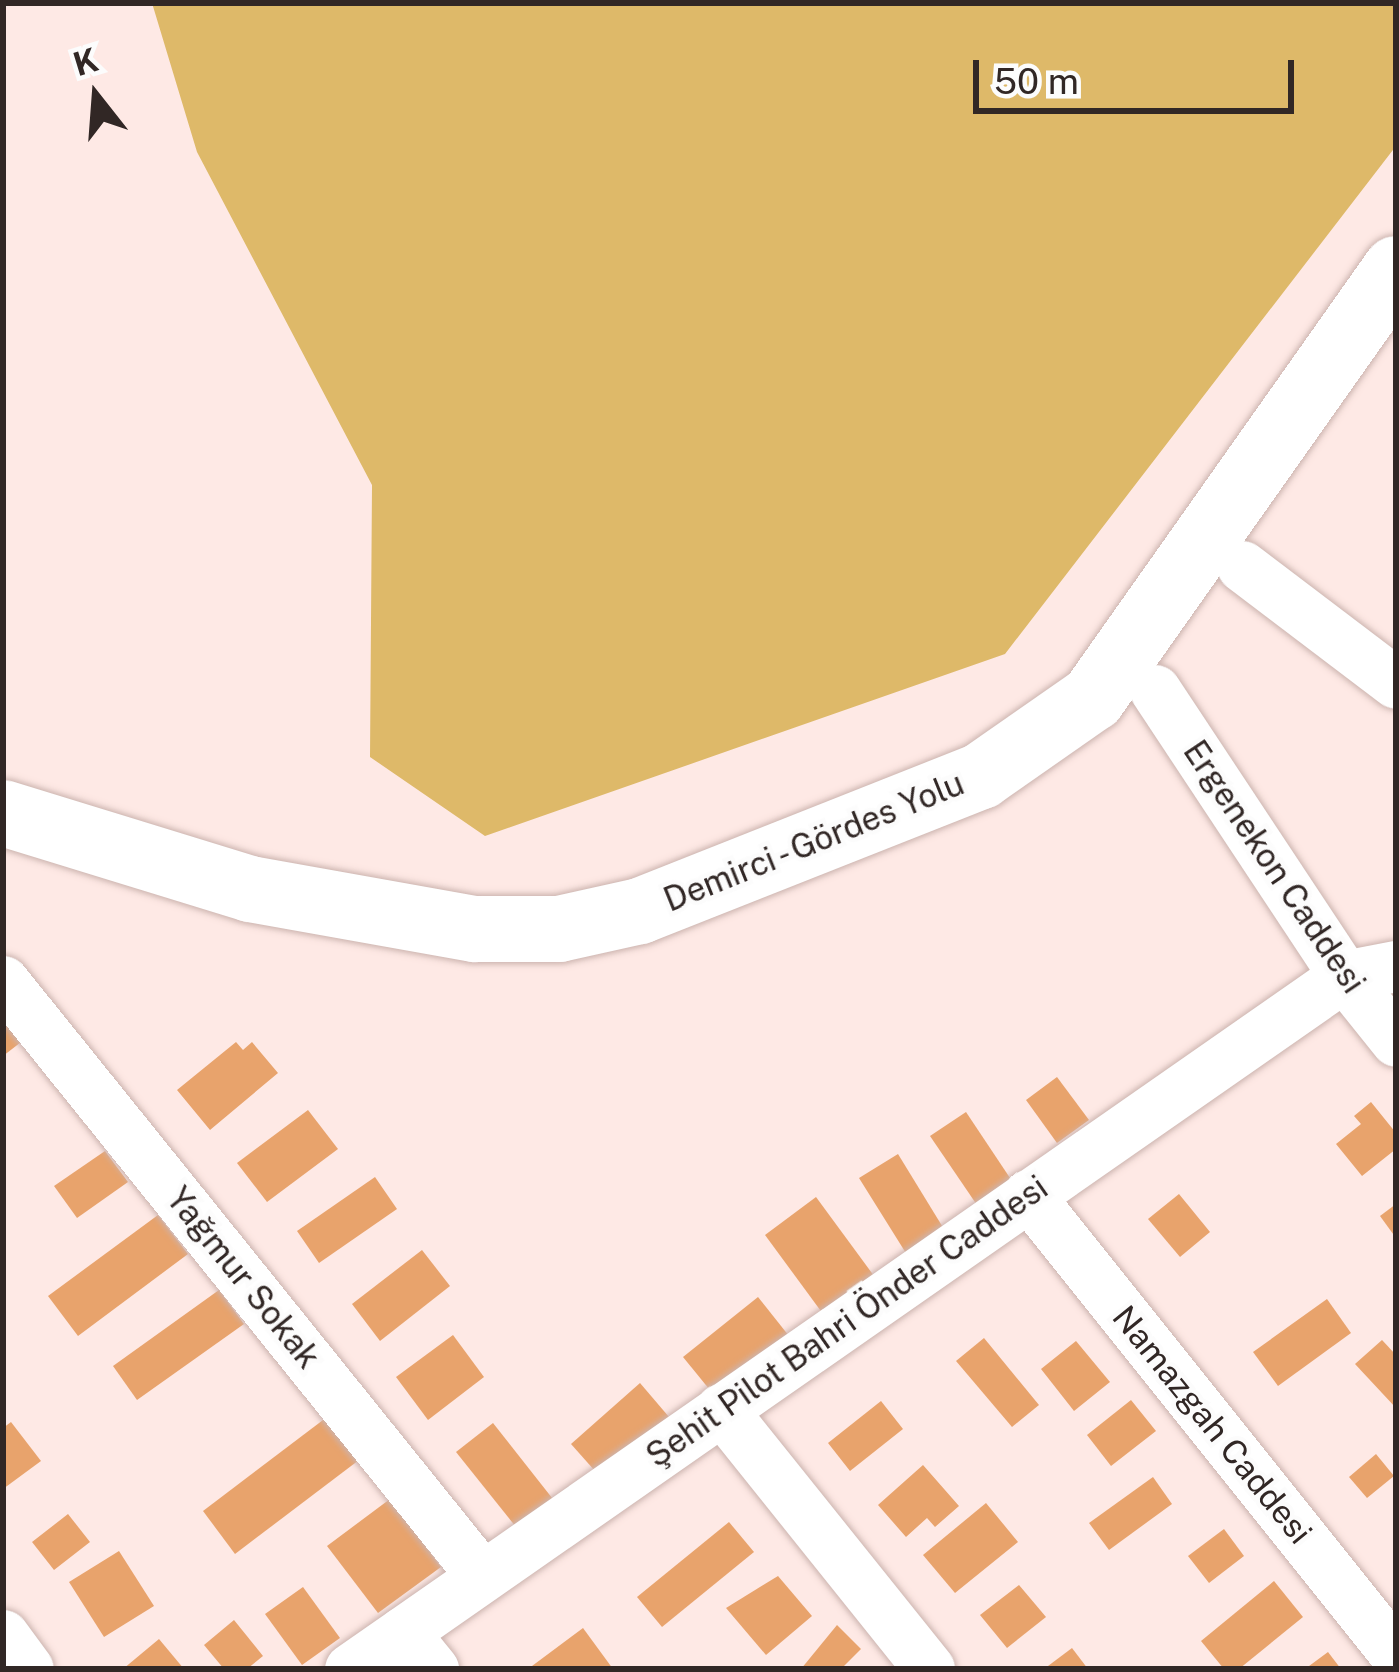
<!DOCTYPE html>
<meta charset="utf-8">
<style>
body{margin:0}
#map{position:relative;width:1399px;height:1672px;overflow:hidden;background:#fee9e5;font-family:"Public Sans",sans-serif}
div>[style]{position:absolute}
.forest>*{inset:0;background:#deb969}
.building>*{inset:0;background:#e8a36c}
.roads{filter:drop-shadow(0 0 3px #ccb4af) drop-shadow(0 0 3px #ccb4af)}
.minor>*{height:51px;margin:-25.5px;padding:0 25.5px;transform-origin:25.5px;border-radius:25.5px;background:#fff}
.major>*{height:66px;margin:-33px;padding:0 33px;transform-origin:33px;border-radius:33px;background:#fff}
span{translate:-50% -50%;white-space:nowrap;text-align:center;line-height:1.15;-webkit-text-stroke:9px #fcfcfc;paint-order:stroke}
.street-label{font-size:33px;color:#312725}
.frame{position:absolute;inset:0;border:6px solid #312725;pointer-events:none}
.north{position:absolute;left:36px;top:36px;width:120px;height:120px;-webkit-text-stroke:9px #fcfcfc;paint-order:stroke;rotate:343deg;font-size:33px;font-weight:700;line-height:48px;text-align:center;color:#312725}
.north::after{content:'';display:block;margin:auto;width:42px;height:54px;background:#312725;clip-path:polygon(50% 0,100% 100%,50% 72%,0 100%)}
.scale{position:absolute;left:973px;top:60px;width:321px;height:54px;box-sizing:border-box;border:6px solid #312725;border-top:0;padding-left:15px;font-size:36px;line-height:42px;white-space:nowrap;color:#312725;-webkit-text-stroke:9px #fcfcfc;paint-order:stroke}
</style>
<div id="map">
<div class="forest">
<i style="clip-path:polygon(152px 3px,1396px 3px,1396px 146px,1005px 654px,485px 836px,370px 757px,372px 485px,197px 152px)"></i>
</div>
<div class="building">
<i style="clip-path:polygon(3px 1011px,25px 1039px,3px 1056px)"></i>
<i style="clip-path:polygon(236px 1042px,243px 1050px,252px 1042px,278px 1073px,210px 1130px,177px 1090px)"></i>
<i style="clip-path:polygon(1057px 1077px,1089px 1120px,1057px 1143px,1026px 1100px)"></i>
<i style="clip-path:polygon(1371px 1102px,1396px 1133px,1396px 1149px,1362px 1176px,1336px 1144px,1361px 1124px,1354px 1116px)"></i>
<i style="clip-path:polygon(308px 1110px,338px 1149px,267px 1202px,237px 1163px)"></i>
<i style="clip-path:polygon(966px 1112px,1014px 1184px,979px 1208px,930px 1136px)"></i>
<i style="clip-path:polygon(105px 1151px,128px 1182px,77px 1218px,54px 1186px)"></i>
<i style="clip-path:polygon(898px 1154px,947px 1234px,909px 1258px,859px 1178px)"></i>
<i style="clip-path:polygon(375px 1177px,397px 1209px,319px 1263px,297px 1231px)"></i>
<i style="clip-path:polygon(1179px 1194px,1210px 1232px,1180px 1257px,1148px 1219px)"></i>
<i style="clip-path:polygon(816px 1197px,877px 1280px,826px 1318px,765px 1235px)"></i>
<i style="clip-path:polygon(1396px 1204px,1396px 1238px,1380px 1216px)"></i>
<i style="clip-path:polygon(158px 1215px,188px 1254px,78px 1336px,48px 1296px)"></i>
<i style="clip-path:polygon(422px 1250px,450px 1286px,380px 1341px,352px 1304px)"></i>
<i style="clip-path:polygon(219px 1290px,244px 1324px,137px 1400px,113px 1366px)"></i>
<i style="clip-path:polygon(758px 1297px,789px 1336px,714px 1395px,683px 1357px)"></i>
<i style="clip-path:polygon(1327px 1299px,1351px 1333px,1278px 1386px,1253px 1352px)"></i>
<i style="clip-path:polygon(453px 1335px,484px 1377px,428px 1420px,396px 1377px)"></i>
<i style="clip-path:polygon(984px 1338px,1039px 1405px,1012px 1427px,956px 1361px)"></i>
<i style="clip-path:polygon(1382px 1340px,1396px 1355px,1396px 1408px,1355px 1364px)"></i>
<i style="clip-path:polygon(1076px 1341px,1110px 1382px,1074px 1411px,1041px 1369px)"></i>
<i style="clip-path:polygon(640px 1383px,675px 1424px,595px 1471px,571px 1444px)"></i>
<i style="clip-path:polygon(1131px 1400px,1156px 1431px,1111px 1466px,1087px 1435px)"></i>
<i style="clip-path:polygon(881px 1401px,903px 1429px,850px 1471px,828px 1443px)"></i>
<i style="clip-path:polygon(327px 1417px,359px 1460px,235px 1554px,203px 1511px)"></i>
<i style="clip-path:polygon(11px 1422px,41px 1461px,3px 1489px,3px 1428px)"></i>
<i style="clip-path:polygon(493px 1423px,556px 1503px,520px 1532px,456px 1452px)"></i>
<i style="clip-path:polygon(1376px 1454px,1394px 1476px,1367px 1498px,1349px 1477px)"></i>
<i style="clip-path:polygon(923px 1465px,959px 1506px,935px 1527px,927px 1518px,906px 1537px,878px 1505px)"></i>
<i style="clip-path:polygon(1153px 1477px,1172px 1504px,1109px 1550px,1089px 1523px)"></i>
<i style="clip-path:polygon(390px 1499px,441px 1567px,378px 1613px,327px 1546px)"></i>
<i style="clip-path:polygon(986px 1503px,1018px 1542px,955px 1593px,923px 1555px)"></i>
<i style="clip-path:polygon(68px 1514px,90px 1542px,54px 1570px,32px 1542px)"></i>
<i style="clip-path:polygon(729px 1522px,754px 1552px,662px 1627px,637px 1597px)"></i>
<i style="clip-path:polygon(1224px 1529px,1244px 1556px,1209px 1583px,1188px 1556px)"></i>
<i style="clip-path:polygon(119px 1551px,154px 1606px,104px 1637px,69px 1582px)"></i>
<i style="clip-path:polygon(778px 1576px,812px 1616px,766px 1655px,726px 1608px)"></i>
<i style="clip-path:polygon(1274px 1581px,1303px 1617px,1239px 1669px,1224px 1669px,1201px 1641px)"></i>
<i style="clip-path:polygon(1019px 1585px,1046px 1617px,1007px 1648px,980px 1615px)"></i>
<i style="clip-path:polygon(303px 1587px,340px 1638px,302px 1665px,265px 1614px)"></i>
<i style="clip-path:polygon(234px 1620px,263px 1656px,247px 1669px,224px 1669px,204px 1645px)"></i>
<i style="clip-path:polygon(837px 1625px,861px 1649px,841px 1669px,801px 1669px)"></i>
<i style="clip-path:polygon(583px 1628px,613px 1669px,534px 1669px,532px 1666px)"></i>
<i style="clip-path:polygon(159px 1639px,184px 1669px,123px 1669px)"></i>
<i style="clip-path:polygon(1072px 1648px,1088px 1669px,1044px 1669px)"></i>
<i style="clip-path:polygon(1328px 1652px,1341px 1669px,1305px 1669px)"></i>
</div>
<div class="roads">
<div class="minor">
<i style="left:1242px;top:566px;width:193px;rotate:37.2deg"></i>
<i style="left:1155px;top:690px;width:343px;rotate:56.5deg"></i>
<i style="left:1344px;top:976px;width:83px;rotate:51.3deg"></i>
<i style="left:3px;top:981px;width:764px;rotate:51.16deg"></i>
<i style="left:1028px;top:1195px;width:589px;rotate:51.34deg"></i>
<i style="left:721px;top:1409px;width:333px;rotate:51.3deg"></i>
<i style="left:403px;top:1632px;width:48px;rotate:51deg"></i>
<i style="left:3px;top:1635px;width:42px;rotate:53.7deg"></i>
<i style="left:350px;top:1669px;width:1212px;rotate:-34.88deg"></i>
<i style="left:1344px;top:976px;width:53px;rotate:-10.9deg"></i>
</div>
<div class="major">
<i style="left:3px;top:813px;width:258px;rotate:17.1deg"></i>
<i style="left:250px;top:889px;width:229px;rotate:10.1deg"></i>
<i style="left:475px;top:929px;width:84px"></i>
<i style="left:559px;top:929px;width:83px;rotate:-12.5deg"></i>
<i style="left:640px;top:911px;width:367px;rotate:-21.6deg"></i>
<i style="left:981px;top:776px;width:136px;rotate:-34.9deg"></i>
<i style="left:1093px;top:698px;width:525px;rotate:-54.77deg"></i>
</div>
</div>
<div class="street-label">
<span style="left:814px;top:842px;rotate:-22deg">Demirci - Gördes Yolu</span>
<span style="left:1274px;top:867px;rotate:56deg">Ergenekon Caddesi</span>
<span style="left:243px;top:1278px;rotate:51deg">Yağmur Sokak</span>
<span style="left:847px;top:1322px;rotate:-35deg">Şehit Pilot Bahri Önder Caddesi</span>
<span style="left:1212px;top:1425px;rotate:51deg">Namazgah Caddesi</span>
</div>
<div class="frame"></div>
<div class="north">K</div>
<div class="scale">50 m</div>
</div>
